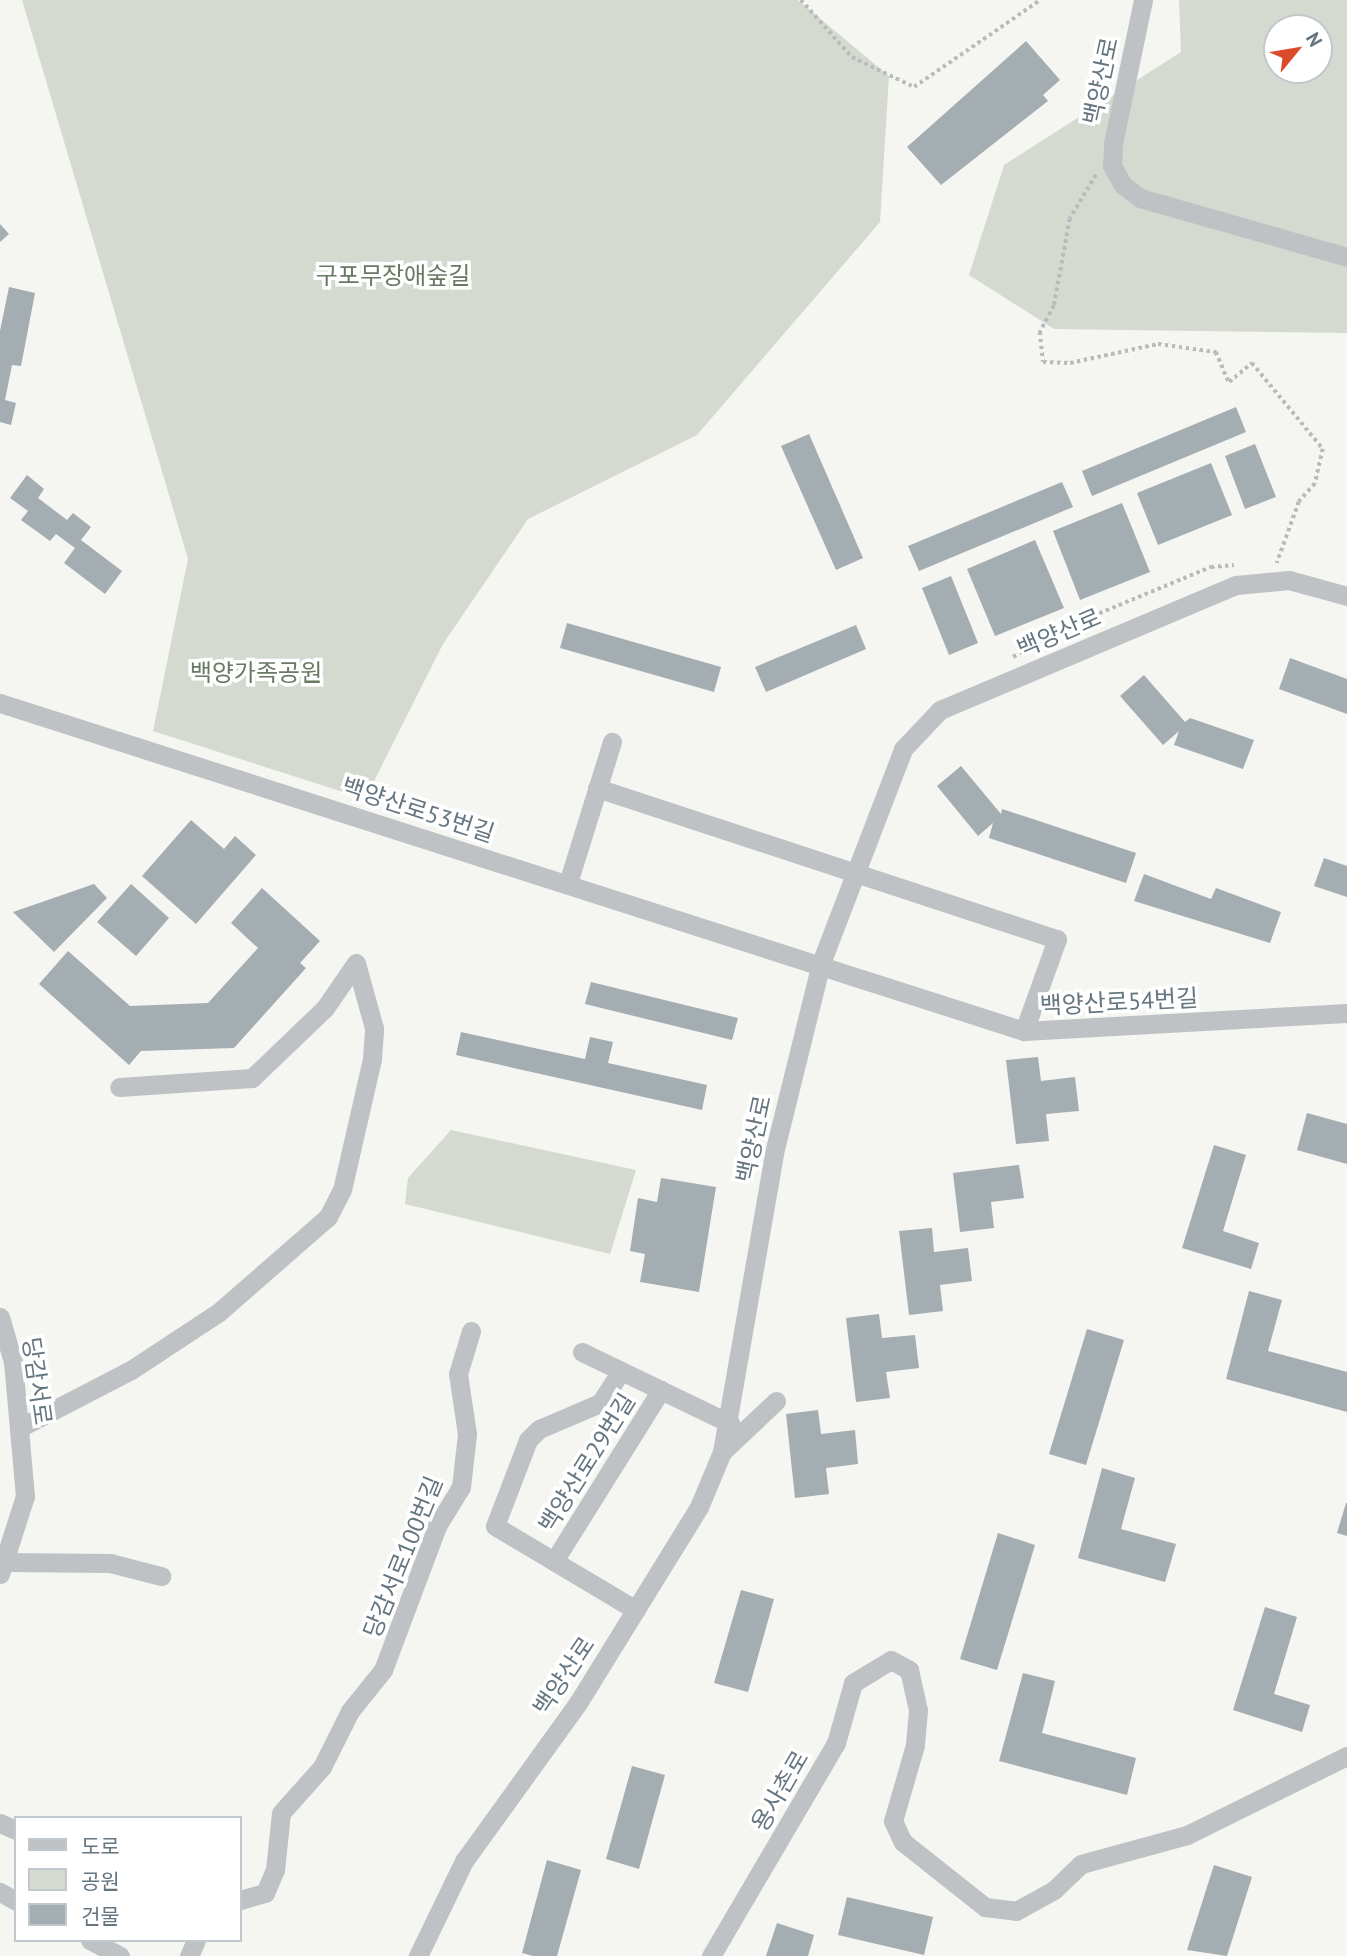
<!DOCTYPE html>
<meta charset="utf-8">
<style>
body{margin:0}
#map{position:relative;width:1347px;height:1956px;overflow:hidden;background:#f5f5f1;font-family:"PT Sans","Noto Sans KR",sans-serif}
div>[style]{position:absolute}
.green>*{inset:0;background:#d5dad1}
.building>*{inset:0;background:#a4adb2}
.path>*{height:3.5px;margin-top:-1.75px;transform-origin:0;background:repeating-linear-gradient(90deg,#b8bbbd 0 3.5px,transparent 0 7px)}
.minor>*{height:19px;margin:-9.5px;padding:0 9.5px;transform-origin:9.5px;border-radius:9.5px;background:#bec2c5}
span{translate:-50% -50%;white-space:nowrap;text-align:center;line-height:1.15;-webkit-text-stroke:7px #fff;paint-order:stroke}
.street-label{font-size:24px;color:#657681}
.park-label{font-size:24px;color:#697964}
.legend{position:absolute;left:14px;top:1816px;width:228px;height:126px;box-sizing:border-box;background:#fff;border:2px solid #c1c8cd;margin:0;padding:9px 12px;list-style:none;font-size:21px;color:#657681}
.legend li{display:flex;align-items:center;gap:14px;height:35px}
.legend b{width:35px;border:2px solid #c1c8cd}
.north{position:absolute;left:1263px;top:14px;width:70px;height:70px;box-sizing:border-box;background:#fff;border:2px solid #c1c8cd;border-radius:50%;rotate:60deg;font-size:19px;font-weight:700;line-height:28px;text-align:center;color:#657681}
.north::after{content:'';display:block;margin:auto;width:24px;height:32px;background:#db4b2b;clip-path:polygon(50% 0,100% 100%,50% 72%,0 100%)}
</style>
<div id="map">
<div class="green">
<i style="clip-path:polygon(22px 0,798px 0,889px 76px,880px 222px,697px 435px,528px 519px,443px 644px,365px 799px,153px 731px,188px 559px)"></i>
<i style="clip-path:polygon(evenodd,1179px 0,1347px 0,1347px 333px,1054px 329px,969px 275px,1004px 165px,1181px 52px,1179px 0,1277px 28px,1319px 28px,1319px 70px,1277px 70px,1277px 28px)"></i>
<i style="clip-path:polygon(451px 1130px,636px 1170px,610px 1254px,405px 1204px,408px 1178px)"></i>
</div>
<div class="building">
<i style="clip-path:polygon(1026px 41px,1060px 80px,1043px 95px,1048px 101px,941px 185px,907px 147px)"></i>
<i style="clip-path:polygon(0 224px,9px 234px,0 242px)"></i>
<i style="clip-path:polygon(9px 287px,35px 293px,21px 366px,12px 365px,5px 400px,16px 403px,11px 425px,0 422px,0 331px)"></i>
<i style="clip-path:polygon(1236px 407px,1246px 432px,1092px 496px,1082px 471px)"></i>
<i style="clip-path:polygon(809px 434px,863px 558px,836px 570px,781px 446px)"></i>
<i style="clip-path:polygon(1255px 444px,1276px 497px,1245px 509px,1225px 456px)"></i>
<i style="clip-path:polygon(1211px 463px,1232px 515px,1158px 545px,1137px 493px)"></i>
<i style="clip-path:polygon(27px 475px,44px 489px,38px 498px,67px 520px,73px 513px,91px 527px,81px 540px,122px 571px,105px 594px,64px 563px,75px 548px,56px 534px,50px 541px,21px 520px,28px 511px,10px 498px)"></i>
<i style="clip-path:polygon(1062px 482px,1073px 507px,919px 571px,908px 546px)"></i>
<i style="clip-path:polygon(1122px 503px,1150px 572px,1080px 600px,1053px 531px)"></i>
<i style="clip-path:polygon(1035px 540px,1064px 608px,995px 636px,967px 569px)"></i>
<i style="clip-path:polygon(951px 576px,978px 643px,949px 655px,922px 588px)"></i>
<i style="clip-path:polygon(567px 623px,721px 667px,714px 692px,560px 648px)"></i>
<i style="clip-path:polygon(856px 625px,866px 649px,766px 692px,755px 667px)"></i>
<i style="clip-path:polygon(1290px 658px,1347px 679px,1347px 714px,1279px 689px)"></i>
<i style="clip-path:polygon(1144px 675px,1185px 722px,1190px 718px,1254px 740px,1243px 769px,1174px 745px,1179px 731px,1163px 745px,1120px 696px)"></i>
<i style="clip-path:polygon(961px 766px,1001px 814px,1002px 809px,1136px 853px,1126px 883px,989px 838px,993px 823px,978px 836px,937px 786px)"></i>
<i style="clip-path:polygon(191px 820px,224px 849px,235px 836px,256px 855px,196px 924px,142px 876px)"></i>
<i style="clip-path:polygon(1324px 858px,1347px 866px,1347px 897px,1314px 886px)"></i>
<i style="clip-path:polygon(1144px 874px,1211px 899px,1216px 888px,1281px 912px,1270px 943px,1134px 901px)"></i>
<i style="clip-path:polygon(94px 884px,107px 898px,54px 952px,13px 912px)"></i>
<i style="clip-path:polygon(131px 884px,169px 918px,136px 956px,97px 922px)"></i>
<i style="clip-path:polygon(262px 888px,320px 941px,300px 963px,306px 968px,234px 1048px,141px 1051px,129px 1065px,39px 984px,68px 951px,130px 1006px,208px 1003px,258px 948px,231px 923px)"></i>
<i style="clip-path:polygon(591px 982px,738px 1018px,732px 1040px,585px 1004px)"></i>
<i style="clip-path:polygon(461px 1032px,585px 1059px,590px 1037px,613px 1042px,608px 1063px,707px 1085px,702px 1110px,456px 1055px)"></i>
<i style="clip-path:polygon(1038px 1057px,1041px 1081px,1075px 1077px,1079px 1111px,1046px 1114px,1049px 1141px,1016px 1144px,1006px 1060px)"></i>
<i style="clip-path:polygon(1307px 1113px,1347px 1124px,1347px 1164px,1297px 1150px)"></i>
<i style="clip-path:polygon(1214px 1145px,1246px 1155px,1223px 1231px,1259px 1243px,1251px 1269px,1182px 1248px)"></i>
<i style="clip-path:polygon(1019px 1165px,1024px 1198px,991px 1202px,994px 1228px,960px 1232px,953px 1173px)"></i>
<i style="clip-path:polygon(661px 1178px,716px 1187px,699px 1292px,640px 1282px,645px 1254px,630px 1251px,638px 1198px,657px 1202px)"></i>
<i style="clip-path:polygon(932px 1228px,934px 1252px,968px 1248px,972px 1281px,940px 1285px,943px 1311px,909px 1315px,899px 1231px)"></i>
<i style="clip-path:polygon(1249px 1291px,1282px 1300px,1268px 1351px,1347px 1372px,1347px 1412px,1226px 1379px)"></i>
<i style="clip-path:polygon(879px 1314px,882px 1338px,915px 1335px,919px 1368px,886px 1372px,890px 1398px,856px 1402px,846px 1318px)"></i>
<i style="clip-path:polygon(1087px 1329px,1124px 1340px,1086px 1465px,1049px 1454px)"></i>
<i style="clip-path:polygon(818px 1410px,821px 1434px,855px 1430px,858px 1464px,826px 1468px,829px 1494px,795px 1498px,786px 1414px)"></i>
<i style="clip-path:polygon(1102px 1468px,1135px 1478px,1121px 1529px,1176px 1544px,1165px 1582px,1078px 1558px)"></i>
<i style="clip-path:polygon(1346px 1503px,1347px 1503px,1347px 1536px,1337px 1533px)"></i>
<i style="clip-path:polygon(998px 1533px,1035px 1545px,997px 1670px,960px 1659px)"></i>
<i style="clip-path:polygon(741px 1590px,774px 1599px,748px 1692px,714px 1683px)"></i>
<i style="clip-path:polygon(1265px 1607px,1297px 1617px,1274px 1694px,1310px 1705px,1302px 1732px,1233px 1710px)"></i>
<i style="clip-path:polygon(1023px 1673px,1055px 1681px,1042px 1733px,1136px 1758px,1127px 1795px,999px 1761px)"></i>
<i style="clip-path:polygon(632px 1766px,665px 1775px,639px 1869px,606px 1859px)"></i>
<i style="clip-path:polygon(547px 1860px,581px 1870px,557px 1956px,533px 1956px,522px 1953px)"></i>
<i style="clip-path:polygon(1214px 1865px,1252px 1877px,1227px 1956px,1187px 1950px)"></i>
<i style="clip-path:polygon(847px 1897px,933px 1917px,924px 1955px,838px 1935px)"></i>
<i style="clip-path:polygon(777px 1923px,814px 1935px,808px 1956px,766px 1956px)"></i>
</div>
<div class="path">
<i style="left:801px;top:0;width:76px;rotate:48.2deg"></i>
<i style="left:852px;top:57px;width:69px;rotate:25.8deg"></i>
<i style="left:914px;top:87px;width:153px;rotate:-34.6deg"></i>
<i style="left:1096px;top:175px;width:51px;rotate:120.6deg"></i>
<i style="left:1070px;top:219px;width:88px;rotate:100.4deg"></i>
<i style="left:1054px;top:306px;width:30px;rotate:118deg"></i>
<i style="left:1040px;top:332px;width:30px;rotate:84deg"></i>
<i style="left:1043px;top:362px;width:27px;rotate:2deg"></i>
<i style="left:1070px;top:363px;width:90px;rotate:-12.2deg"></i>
<i style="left:1158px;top:344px;width:59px;rotate:7.9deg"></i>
<i style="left:1216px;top:352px;width:33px;rotate:67deg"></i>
<i style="left:1229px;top:382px;width:30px;rotate:-40deg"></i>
<i style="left:1252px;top:363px;width:112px;rotate:50.5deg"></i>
<i style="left:1323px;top:449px;width:36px;rotate:103deg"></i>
<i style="left:1315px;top:484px;width:24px;rotate:132deg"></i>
<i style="left:1299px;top:502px;width:65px;rotate:109.8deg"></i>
<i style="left:1013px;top:657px;width:48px;rotate:-31.4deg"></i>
<i style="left:1054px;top:632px;width:170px;rotate:-22.5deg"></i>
<i style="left:1211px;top:567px;width:23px;rotate:-5deg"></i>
</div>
<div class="minor">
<i style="left:1143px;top:0;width:146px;rotate:101.8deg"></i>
<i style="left:1113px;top:143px;width:23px;rotate:92deg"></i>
<i style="left:1112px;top:166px;width:22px;rotate:60deg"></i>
<i style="left:1123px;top:185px;width:21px;rotate:37deg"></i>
<i style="left:1140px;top:198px;width:215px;rotate:15.9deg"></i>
<i style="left:0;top:703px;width:1075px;rotate:17.76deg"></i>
<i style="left:1024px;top:1031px;width:324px;rotate:-3.2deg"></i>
<i style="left:597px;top:788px;width:484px;rotate:18.2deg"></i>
<i style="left:1057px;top:939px;width:98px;rotate:109.7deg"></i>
<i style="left:568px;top:883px;width:148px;rotate:-72.7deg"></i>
<i style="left:0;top:1317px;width:47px;rotate:73.9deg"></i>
<i style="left:13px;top:1362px;width:135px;rotate:84.9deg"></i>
<i style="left:25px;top:1496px;width:82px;rotate:107.8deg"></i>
<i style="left:582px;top:1352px;width:165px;rotate:25.8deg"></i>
<i style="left:621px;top:1371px;width:38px;rotate:123deg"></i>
<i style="left:600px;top:1403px;width:66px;rotate:156.9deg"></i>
<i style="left:539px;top:1429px;width:16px;rotate:135deg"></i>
<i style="left:528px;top:1440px;width:92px;rotate:111deg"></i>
<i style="left:495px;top:1526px;width:164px;rotate:30.8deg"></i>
<i style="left:19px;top:1428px;width:126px;rotate:-27.4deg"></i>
<i style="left:131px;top:1370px;width:105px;rotate:-33.4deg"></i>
<i style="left:219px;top:1312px;width:145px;rotate:-41.1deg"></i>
<i style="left:328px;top:1217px;width:30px;rotate:-63deg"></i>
<i style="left:342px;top:1190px;width:134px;rotate:-77.1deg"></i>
<i style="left:372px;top:1059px;width:31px;rotate:-86deg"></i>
<i style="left:374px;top:1028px;width:67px;rotate:-105.5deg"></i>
<i style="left:356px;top:963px;width:55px;rotate:124.6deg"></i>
<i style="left:325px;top:1008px;width:101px;rotate:136.2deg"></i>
<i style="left:252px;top:1078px;width:133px;rotate:176.1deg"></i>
<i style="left:723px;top:1451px;width:73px;rotate:-43.3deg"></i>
<i style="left:554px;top:1561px;width:202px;rotate:-58deg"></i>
<i style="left:6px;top:1562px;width:104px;rotate:0.6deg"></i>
<i style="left:110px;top:1563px;width:53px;rotate:14.3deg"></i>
<i style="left:0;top:1823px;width:17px;rotate:24deg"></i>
<i style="left:0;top:1892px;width:18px;rotate:29deg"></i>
<i style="left:240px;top:1900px;width:26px;rotate:-16deg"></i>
<i style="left:265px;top:1893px;width:25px;rotate:-67deg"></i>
<i style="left:275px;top:1870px;width:57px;rotate:-84deg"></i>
<i style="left:281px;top:1813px;width:62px;rotate:-48.3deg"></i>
<i style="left:322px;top:1767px;width:63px;rotate:-63.4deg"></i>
<i style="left:350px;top:1711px;width:53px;rotate:-51.2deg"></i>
<i style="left:383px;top:1670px;width:154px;rotate:-69.4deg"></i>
<i style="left:437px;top:1526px;width:46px;rotate:-58.4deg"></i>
<i style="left:461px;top:1487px;width:53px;rotate:-83.5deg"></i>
<i style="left:467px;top:1434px;width:61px;rotate:-98.5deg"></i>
<i style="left:458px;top:1374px;width:45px;rotate:-73.2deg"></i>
<i style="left:90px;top:1940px;width:34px;rotate:28deg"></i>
<i style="left:189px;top:1956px;width:17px;rotate:-66deg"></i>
<i style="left:418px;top:1956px;width:106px;rotate:-64.2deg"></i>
<i style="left:464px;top:1861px;width:195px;rotate:-54.2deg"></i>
<i style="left:578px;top:1703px;width:230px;rotate:-58.3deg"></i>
<i style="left:699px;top:1507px;width:60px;rotate:-67.3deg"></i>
<i style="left:722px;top:1452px;width:303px;rotate:-80.1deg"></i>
<i style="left:774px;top:1153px;width:196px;rotate:-76.1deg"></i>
<i style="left:821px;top:963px;width:229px;rotate:-69deg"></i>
<i style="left:903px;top:749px;width:54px;rotate:-46.5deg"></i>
<i style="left:940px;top:710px;width:321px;rotate:-22.9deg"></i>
<i style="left:1236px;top:585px;width:53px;rotate:-5.4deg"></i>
<i style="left:1289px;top:580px;width:60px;rotate:15.4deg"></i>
<i style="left:711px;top:1956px;width:247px;rotate:-59.6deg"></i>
<i style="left:836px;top:1743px;width:62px;rotate:-74.2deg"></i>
<i style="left:853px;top:1683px;width:44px;rotate:-31.2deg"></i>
<i style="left:891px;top:1660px;width:21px;rotate:29deg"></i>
<i style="left:909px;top:1670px;width:41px;rotate:77.3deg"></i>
<i style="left:918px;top:1710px;width:35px;rotate:95deg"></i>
<i style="left:915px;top:1745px;width:79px;rotate:106.1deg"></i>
<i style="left:893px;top:1821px;width:23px;rotate:65deg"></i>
<i style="left:903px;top:1842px;width:105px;rotate:38.4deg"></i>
<i style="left:985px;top:1907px;width:31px;rotate:7deg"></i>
<i style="left:1016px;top:1911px;width:43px;rotate:-28.9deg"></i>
<i style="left:1054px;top:1890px;width:37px;rotate:-44deg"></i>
<i style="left:1081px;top:1864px;width:110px;rotate:-15.3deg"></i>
<i style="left:1187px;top:1835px;width:178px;rotate:-26.3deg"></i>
</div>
<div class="street-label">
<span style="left:1101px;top:81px;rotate:-78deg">백양산로</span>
<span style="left:1059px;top:633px;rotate:-23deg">백양산로</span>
<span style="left:418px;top:810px;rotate:18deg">백양산로53번길</span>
<span style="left:1119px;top:1002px;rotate:-3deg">백양산로54번길</span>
<span style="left:754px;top:1139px;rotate:-78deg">백양산로</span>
<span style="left:37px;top:1381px;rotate:82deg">당감서로</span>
<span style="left:587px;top:1463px;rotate:-58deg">백양산로29번길</span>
<span style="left:403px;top:1557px;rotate:-68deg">당감서로100번길</span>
<span style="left:564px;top:1676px;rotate:-56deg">백양산로</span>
<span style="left:780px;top:1791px;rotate:-60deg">용사촌로</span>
</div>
<div class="park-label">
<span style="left:393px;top:276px">구포무장애숲길</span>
<span style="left:256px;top:673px">백양가족공원</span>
</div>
<ul class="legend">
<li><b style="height:9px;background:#bec2c5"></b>도로</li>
<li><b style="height:19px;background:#d5dad1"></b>공원</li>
<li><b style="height:19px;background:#a4adb2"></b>건물</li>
</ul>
<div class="north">N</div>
</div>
